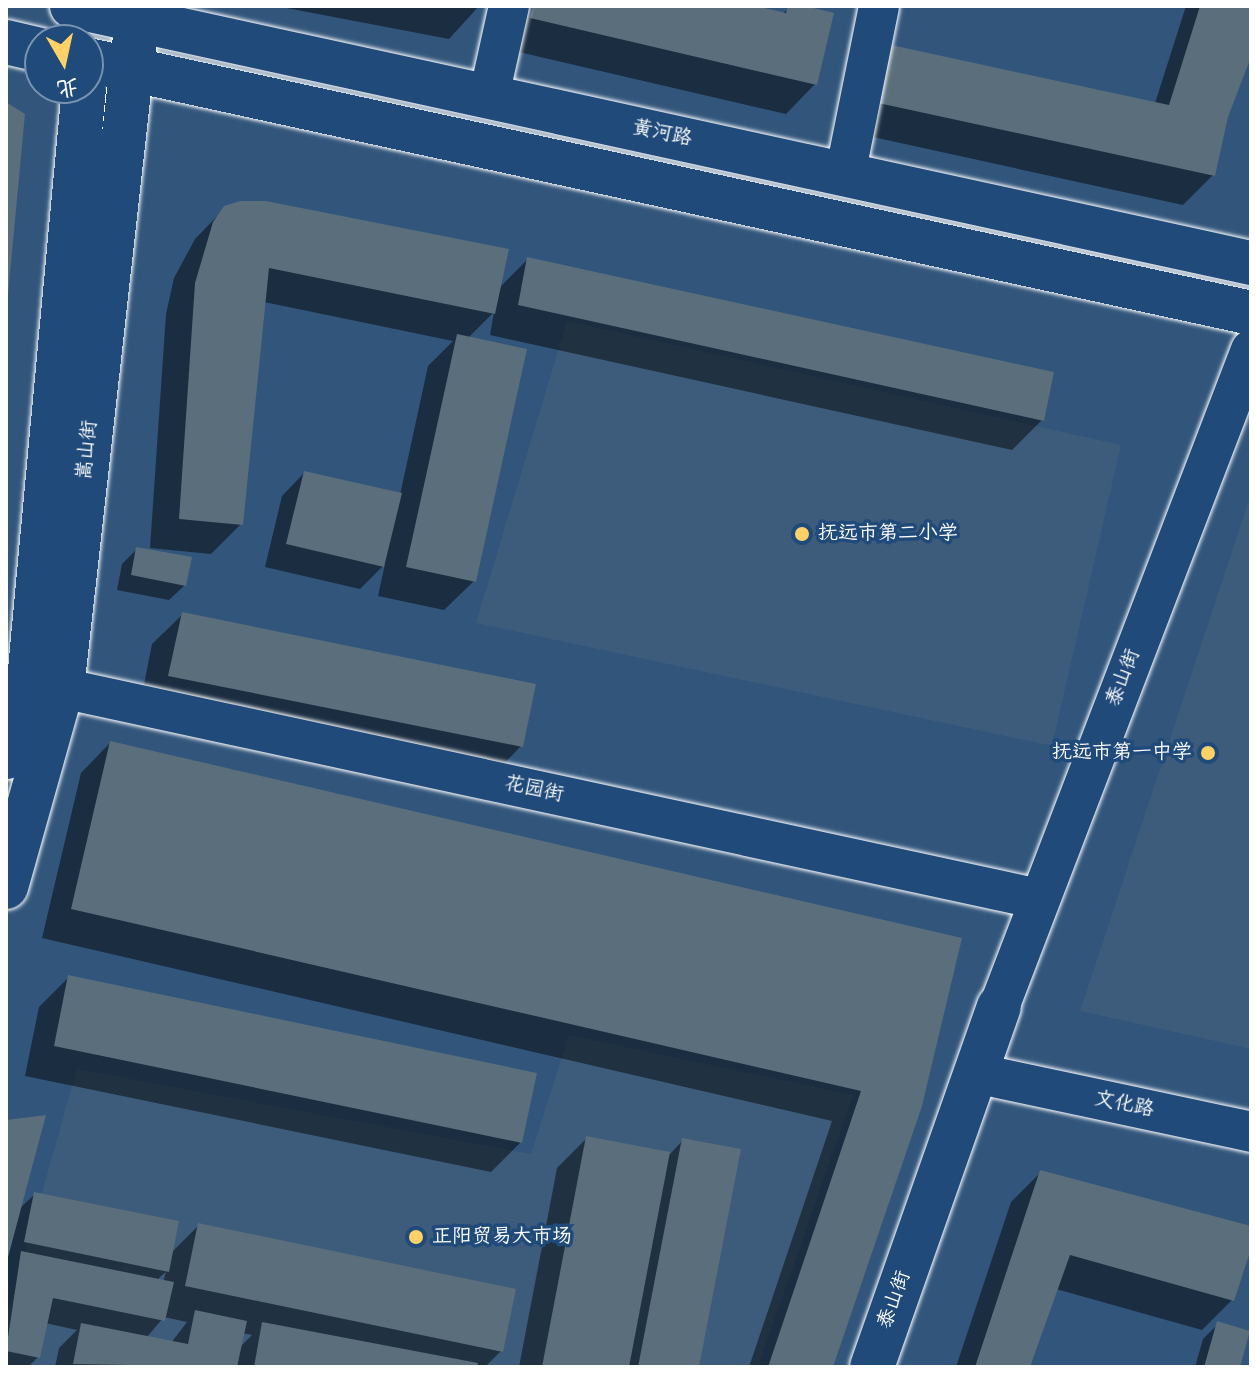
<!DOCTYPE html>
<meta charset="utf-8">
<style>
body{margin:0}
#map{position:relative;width:1257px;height:1373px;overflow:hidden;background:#31557b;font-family:Kalam,"LXGW WenKai TC",sans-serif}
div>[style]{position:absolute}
.built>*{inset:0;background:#3d5c7b}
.shadow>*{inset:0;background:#0007}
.building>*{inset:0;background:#5a6e7c}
.roads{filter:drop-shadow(0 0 2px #fff) drop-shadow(0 0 2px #fff)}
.minor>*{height:40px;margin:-20px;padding:0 20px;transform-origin:20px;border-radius:20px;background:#1f4a7a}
.major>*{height:44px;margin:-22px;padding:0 22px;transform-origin:22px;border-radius:22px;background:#1f4a7a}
.dots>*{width:22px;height:22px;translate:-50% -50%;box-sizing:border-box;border:4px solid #1f4a7a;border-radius:50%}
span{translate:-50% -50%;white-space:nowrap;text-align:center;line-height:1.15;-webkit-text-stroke:7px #1f4a7a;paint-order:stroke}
.street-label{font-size:20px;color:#fff}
.poi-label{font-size:20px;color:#fff}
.left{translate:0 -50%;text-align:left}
.right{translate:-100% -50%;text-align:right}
.frame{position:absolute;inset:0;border:8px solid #fff;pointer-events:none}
.north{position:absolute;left:24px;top:24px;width:80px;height:80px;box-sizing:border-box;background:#1f4a7a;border:2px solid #7992af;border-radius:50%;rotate:171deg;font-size:22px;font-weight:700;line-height:32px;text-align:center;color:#fff}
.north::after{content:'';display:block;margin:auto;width:28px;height:36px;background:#ffd166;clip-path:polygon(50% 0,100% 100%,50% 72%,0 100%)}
</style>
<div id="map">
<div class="built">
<i style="clip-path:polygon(567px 321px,1121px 445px,1052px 746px,476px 623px)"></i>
<i style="clip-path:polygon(1251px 494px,1251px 1049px,1080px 1011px)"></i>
<i style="clip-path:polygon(569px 1035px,853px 1095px,758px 1367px,6px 1367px,6px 1319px,77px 1069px,531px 1154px)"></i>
</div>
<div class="shadow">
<i style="clip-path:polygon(276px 6px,479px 6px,449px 39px)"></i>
<i style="clip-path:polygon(511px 6px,747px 6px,780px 14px,797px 6px,815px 84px,786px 114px,501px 48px)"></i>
<i style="clip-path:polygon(1186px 6px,1251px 6px,1251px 52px,1226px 116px,1213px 175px,1183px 205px,841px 130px,853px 75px,1155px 103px)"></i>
<i style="clip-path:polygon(225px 208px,498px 289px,528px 259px,1042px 420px,1012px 450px,490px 335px,494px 312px,468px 338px,474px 581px,444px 610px,378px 596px,385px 564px,360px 589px,265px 567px,282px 496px,304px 473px,400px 495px,428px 366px,453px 341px,264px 302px,241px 524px,211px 554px,150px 548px,166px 314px,174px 278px,195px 239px)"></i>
<i style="clip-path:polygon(137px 549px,185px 585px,169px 600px,117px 590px,122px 564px)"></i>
<i style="clip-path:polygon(182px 615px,521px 746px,492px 776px,140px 705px,152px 644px)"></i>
<i style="clip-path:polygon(110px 743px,959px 939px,830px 1367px,749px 1367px,832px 1121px,42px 938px,81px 773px)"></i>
<i style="clip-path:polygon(69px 977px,521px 1142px,491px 1172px,25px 1076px,39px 1007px)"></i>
<i style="clip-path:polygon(evenodd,43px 1117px,18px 1210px,35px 1194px,170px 1254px,199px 1225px,501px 1351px,485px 1367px,55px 1367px,59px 1348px,77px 1330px,45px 1323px,38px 1357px,28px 1367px,6px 1367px,6px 1121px,43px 1117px,166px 1272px,163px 1282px,157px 1281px,160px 1277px,166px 1272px,43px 1117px,164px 1317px,187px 1322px,171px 1343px,146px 1338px,164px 1317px,43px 1117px,242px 1333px,252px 1335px,239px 1348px,242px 1333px)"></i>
<i style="clip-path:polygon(587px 1138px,670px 1154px,683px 1140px,696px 1367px,519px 1367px,557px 1168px)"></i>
<i style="clip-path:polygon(1041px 1172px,1251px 1228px,1232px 1300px,1202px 1330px,1056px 1289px,1028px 1367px,956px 1367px,1011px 1202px)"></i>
<i style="clip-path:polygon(1218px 1324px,1238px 1367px,1195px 1367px,1203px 1339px)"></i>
</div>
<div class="building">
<i style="clip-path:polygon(533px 6px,756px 6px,786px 13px,788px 6px,806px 6px,834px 13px,817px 85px,530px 18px)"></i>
<i style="clip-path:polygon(1200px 6px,1251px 6px,1251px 57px,1228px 117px,1215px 176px,869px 101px,882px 43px,1169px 105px)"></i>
<i style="clip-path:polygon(6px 102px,25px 114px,8px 295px,6px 295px)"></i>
<i style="clip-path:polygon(240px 201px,266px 201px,509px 249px,495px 314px,269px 268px,243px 525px,179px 519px,195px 283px,213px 222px,224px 206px)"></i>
<i style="clip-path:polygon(527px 257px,1054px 372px,1044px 421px,518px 305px)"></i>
<i style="clip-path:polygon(457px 334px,527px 349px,476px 582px,406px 567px)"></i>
<i style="clip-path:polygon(304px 471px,402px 493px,384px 567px,286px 544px)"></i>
<i style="clip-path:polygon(136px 547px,192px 557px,186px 586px,131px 575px)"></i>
<i style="clip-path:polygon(182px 612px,536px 684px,523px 747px,168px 676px)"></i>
<i style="clip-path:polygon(110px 741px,962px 938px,922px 1106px,833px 1367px,768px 1367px,861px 1091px,71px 909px)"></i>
<i style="clip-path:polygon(68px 975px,537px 1073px,522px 1143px,54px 1046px)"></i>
<i style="clip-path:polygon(46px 1115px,7px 1261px,6px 1261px,6px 1120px)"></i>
<i style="clip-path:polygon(586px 1136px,670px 1152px,629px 1367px,542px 1367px)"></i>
<i style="clip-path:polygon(682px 1138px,741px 1149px,699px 1367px,638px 1367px)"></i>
<i style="clip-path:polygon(1040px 1170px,1251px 1226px,1251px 1249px,1234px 1301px,1070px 1255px,1030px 1367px,975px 1367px)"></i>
<i style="clip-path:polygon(34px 1192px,179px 1221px,169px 1272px,24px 1242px)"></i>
<i style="clip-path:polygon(198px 1223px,516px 1289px,503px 1352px,185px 1286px)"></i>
<i style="clip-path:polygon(21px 1251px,174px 1282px,165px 1321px,53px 1298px,40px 1358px,6px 1351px)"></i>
<i style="clip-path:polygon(195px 1310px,247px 1321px,237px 1367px,73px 1364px,81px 1323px,188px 1344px)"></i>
<i style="clip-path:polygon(1217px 1321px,1250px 1331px,1240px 1367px,1204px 1367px)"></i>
<i style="clip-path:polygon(262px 1322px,478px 1363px,477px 1367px,254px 1367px)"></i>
</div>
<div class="roads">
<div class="minor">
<i style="left:489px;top:96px;width:92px;rotate:-77.5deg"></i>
<i style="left:845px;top:175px;width:172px;rotate:-78.6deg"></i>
<i style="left:29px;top:681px;width:1033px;rotate:12.18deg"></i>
<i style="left:999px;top:1007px;width:704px;rotate:-69.02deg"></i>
<i style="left:998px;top:1078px;width:259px;rotate:12deg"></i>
</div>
<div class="major">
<i style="left:72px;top:6px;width:1207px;rotate:12.3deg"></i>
<i style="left:6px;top:42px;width:35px;rotate:13deg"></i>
<i style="left:88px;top:60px;width:1190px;rotate:12.27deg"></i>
<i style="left:6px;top:757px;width:79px;rotate:-73.2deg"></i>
<i style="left:29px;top:681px;width:596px;rotate:-84.7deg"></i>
<i style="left:6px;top:887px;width:207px;rotate:-74.3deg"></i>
<i style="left:62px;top:688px;width:655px;rotate:-83.6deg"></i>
<i style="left:872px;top:1367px;width:382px;rotate:-70.6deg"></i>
</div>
</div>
<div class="dots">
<i style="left:802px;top:534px;background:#ffd166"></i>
<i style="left:1208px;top:753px;background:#ffd166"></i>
<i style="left:416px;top:1237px;background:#ffd166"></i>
</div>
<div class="street-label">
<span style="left:662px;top:134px;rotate:12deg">黄河路</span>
<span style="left:88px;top:450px;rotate:-84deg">嵩山街</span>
<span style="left:1124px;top:678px;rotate:-69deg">泰山街</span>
<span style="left:534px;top:790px;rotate:12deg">花园街</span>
<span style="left:1124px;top:1105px;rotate:12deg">文化路</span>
<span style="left:895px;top:1300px;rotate:-70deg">泰山街</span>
</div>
<div class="poi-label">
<span class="left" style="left:818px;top:534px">抚远市第二小学</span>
<span class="right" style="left:1192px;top:753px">抚远市第一中学</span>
<span class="left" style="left:432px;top:1237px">正阳贸易大市场</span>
</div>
<div class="frame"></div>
<div class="north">北</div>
</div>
